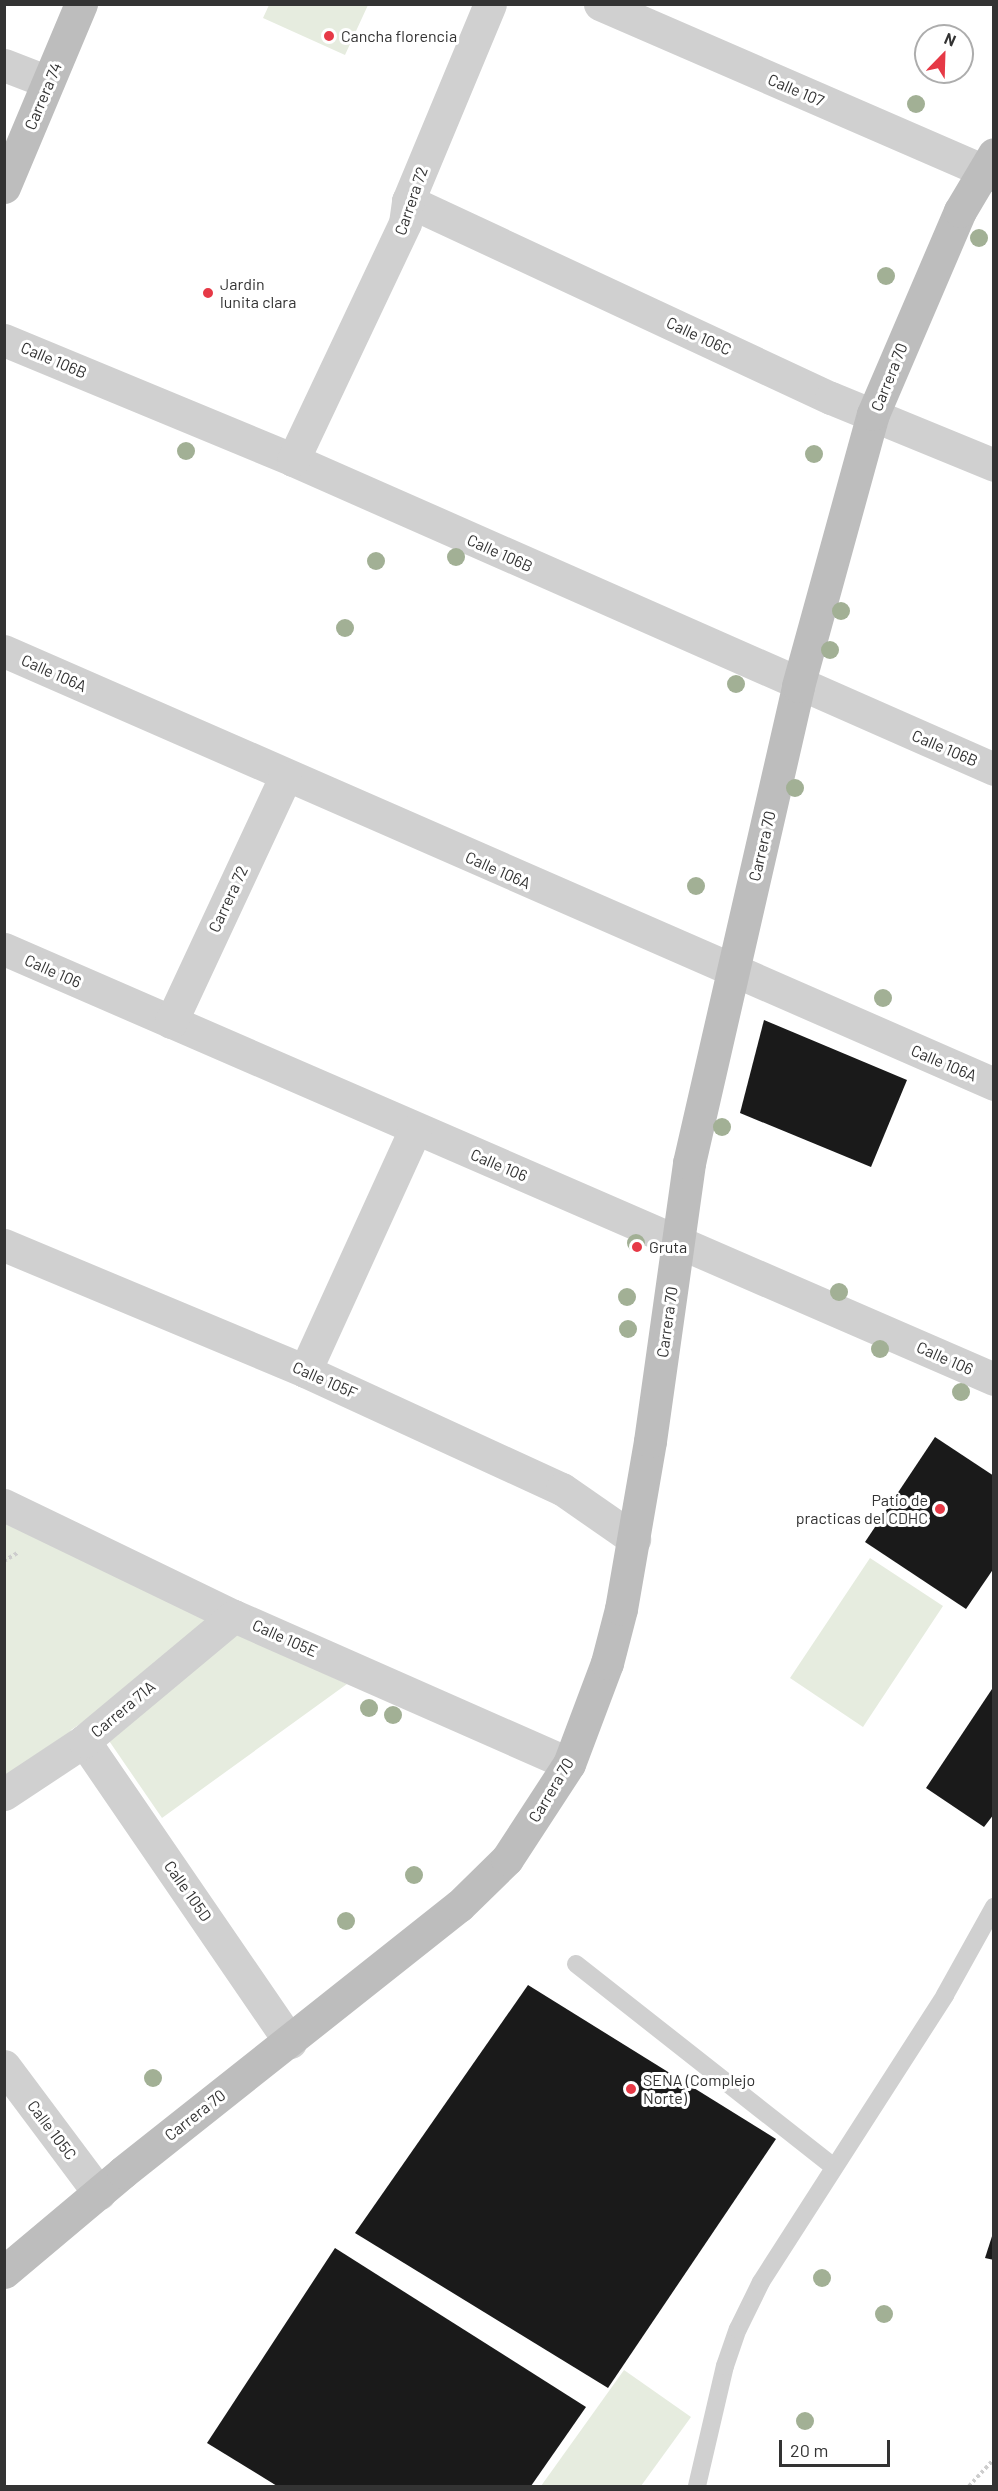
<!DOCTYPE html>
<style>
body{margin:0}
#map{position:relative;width:998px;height:2491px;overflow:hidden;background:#fff;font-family:Barlow,sans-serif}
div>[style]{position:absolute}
.green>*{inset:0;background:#e6ecdf}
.building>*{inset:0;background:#1a1a1a}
.path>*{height:4px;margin-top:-2px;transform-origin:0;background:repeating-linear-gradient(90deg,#cdcdcd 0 3px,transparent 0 6px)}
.lane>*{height:18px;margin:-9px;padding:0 9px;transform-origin:9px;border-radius:9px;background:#d0d0d0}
.street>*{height:33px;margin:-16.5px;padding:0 16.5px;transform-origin:16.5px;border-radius:16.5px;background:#d0d0d0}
.secondary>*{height:33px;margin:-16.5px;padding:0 16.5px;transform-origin:16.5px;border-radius:16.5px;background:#bdbdbd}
.trees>*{width:18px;height:18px;margin:-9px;border-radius:50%;background:#a2b095}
.dots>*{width:16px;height:16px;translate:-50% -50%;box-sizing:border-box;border:3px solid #fff;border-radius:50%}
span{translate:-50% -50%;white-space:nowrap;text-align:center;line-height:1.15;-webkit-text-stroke:6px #fff;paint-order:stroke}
.poi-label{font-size:16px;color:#333}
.left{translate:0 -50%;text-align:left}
.right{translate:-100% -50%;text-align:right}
.street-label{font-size:16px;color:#333}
.frame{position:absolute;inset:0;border:6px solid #333;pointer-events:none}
.north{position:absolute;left:914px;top:24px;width:60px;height:60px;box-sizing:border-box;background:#fff;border:2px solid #adadad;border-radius:50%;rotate:23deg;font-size:16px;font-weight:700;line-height:24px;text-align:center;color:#333}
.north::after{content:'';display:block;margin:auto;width:21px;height:27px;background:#e63946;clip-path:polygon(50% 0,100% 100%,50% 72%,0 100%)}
.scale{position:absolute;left:779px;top:2440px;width:111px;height:27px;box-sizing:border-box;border:3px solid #333;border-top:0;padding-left:8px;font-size:18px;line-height:21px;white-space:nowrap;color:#333;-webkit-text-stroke:4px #fff;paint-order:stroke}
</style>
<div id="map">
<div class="green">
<i style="clip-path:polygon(269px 5px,269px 4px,368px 5px,345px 55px,263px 18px)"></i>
<i style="clip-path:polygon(5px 1522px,128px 1581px,347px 1684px,162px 1818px,92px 1716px,71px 1730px,60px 1758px,5px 1797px)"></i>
<i style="clip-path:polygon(870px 1558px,943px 1606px,863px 1727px,790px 1678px)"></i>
<i style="clip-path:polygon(624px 2370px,691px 2417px,641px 2486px,541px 2486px)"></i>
</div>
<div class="building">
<i style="clip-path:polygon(764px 1020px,907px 1080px,871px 1167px,740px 1113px)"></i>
<i style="clip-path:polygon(935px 1437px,994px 1476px,994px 1568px,966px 1609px,865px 1542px)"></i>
<i style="clip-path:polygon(994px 1686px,994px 1814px,984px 1827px,926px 1788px)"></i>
<i style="clip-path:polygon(528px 1985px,776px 2139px,608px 2388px,355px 2233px)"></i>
<i style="clip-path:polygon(994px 2230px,994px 2260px,985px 2258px)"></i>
<i style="clip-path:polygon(335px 2248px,586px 2407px,531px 2486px,277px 2486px,207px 2443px)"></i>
</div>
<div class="path">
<i style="left:4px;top:1561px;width:17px;rotate:-31deg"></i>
<i style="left:969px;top:2486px;width:37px;rotate:-47deg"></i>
</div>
<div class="lane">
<i style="left:576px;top:1964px;width:328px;rotate:38.2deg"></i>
<i style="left:697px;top:2486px;width:123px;rotate:-76.9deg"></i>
<i style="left:725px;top:2366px;width:39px;rotate:-71deg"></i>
<i style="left:738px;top:2329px;width:52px;rotate:-63.9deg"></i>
<i style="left:761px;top:2282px;width:341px;rotate:-57.3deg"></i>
<i style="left:945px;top:1995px;width:101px;rotate:-60.9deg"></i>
</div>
<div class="street">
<i style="left:600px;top:4px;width:430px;rotate:23.5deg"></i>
<i style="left:4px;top:65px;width:47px;rotate:21.1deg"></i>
<i style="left:408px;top:201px;width:467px;rotate:25deg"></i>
<i style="left:831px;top:398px;width:176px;rotate:22.3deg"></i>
<i style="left:4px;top:340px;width:313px;rotate:22.5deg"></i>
<i style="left:293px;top:460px;width:766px;rotate:23.79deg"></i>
<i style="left:293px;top:460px;width:262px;rotate:-64.7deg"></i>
<i style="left:405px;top:223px;width:22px;rotate:-82deg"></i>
<i style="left:408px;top:201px;width:213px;rotate:-67.4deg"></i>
<i style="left:4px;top:651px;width:1081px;rotate:23.62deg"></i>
<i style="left:4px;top:949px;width:1079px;rotate:23.48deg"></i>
<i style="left:171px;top:1022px;width:270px;rotate:-65deg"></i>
<i style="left:4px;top:1245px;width:326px;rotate:22.7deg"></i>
<i style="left:305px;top:1371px;width:283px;rotate:24.7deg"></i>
<i style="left:562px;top:1489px;width:88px;rotate:34.8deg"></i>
<i style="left:305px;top:1371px;width:265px;rotate:-65.5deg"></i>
<i style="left:4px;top:1505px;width:255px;rotate:25.8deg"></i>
<i style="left:234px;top:1616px;width:366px;rotate:23.8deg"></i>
<i style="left:84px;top:1741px;width:365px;rotate:55.6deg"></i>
<i style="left:4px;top:1794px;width:96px;rotate:-33.5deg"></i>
<i style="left:84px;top:1741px;width:195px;rotate:-39.8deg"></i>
<i style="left:4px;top:2066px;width:159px;rotate:53.2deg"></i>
</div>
<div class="secondary">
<i style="left:4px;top:187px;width:199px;rotate:-67.2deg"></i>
<i style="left:4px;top:2272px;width:155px;rotate:-40deg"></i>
<i style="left:123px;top:2172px;width:429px;rotate:-38.4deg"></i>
<i style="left:459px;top:1906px;width:67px;rotate:-44.4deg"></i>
<i style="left:507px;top:1859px;width:113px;rotate:-56.9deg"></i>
<i style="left:569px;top:1764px;width:108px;rotate:-69.4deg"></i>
<i style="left:607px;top:1663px;width:56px;rotate:-75.5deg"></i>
<i style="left:621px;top:1609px;width:170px;rotate:-80.2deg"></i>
<i style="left:650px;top:1441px;width:281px;rotate:-82deg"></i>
<i style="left:689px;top:1163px;width:489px;rotate:-77.1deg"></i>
<i style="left:798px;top:686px;width:282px;rotate:-74.6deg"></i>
<i style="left:873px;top:414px;width:221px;rotate:-66.8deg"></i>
<i style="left:960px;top:211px;width:66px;rotate:-59.2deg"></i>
</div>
<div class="trees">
<i style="left:916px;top:104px"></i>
<i style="left:979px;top:238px"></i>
<i style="left:886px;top:276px"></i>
<i style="left:186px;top:451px"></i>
<i style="left:814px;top:454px"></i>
<i style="left:456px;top:557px"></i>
<i style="left:376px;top:561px"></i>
<i style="left:841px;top:611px"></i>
<i style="left:345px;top:628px"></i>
<i style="left:830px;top:650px"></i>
<i style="left:736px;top:684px"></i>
<i style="left:795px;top:788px"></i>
<i style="left:696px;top:886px"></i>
<i style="left:883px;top:998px"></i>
<i style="left:722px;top:1127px"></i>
<i style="left:636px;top:1243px"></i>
<i style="left:839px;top:1292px"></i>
<i style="left:627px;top:1297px"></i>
<i style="left:628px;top:1329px"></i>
<i style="left:880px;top:1349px"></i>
<i style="left:961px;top:1392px"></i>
<i style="left:369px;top:1708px"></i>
<i style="left:393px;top:1715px"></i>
<i style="left:414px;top:1875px"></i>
<i style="left:346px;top:1921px"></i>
<i style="left:153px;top:2078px"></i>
<i style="left:822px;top:2278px"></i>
<i style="left:884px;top:2314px"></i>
<i style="left:805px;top:2421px"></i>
</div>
<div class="dots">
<i style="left:329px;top:36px;background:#e63946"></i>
<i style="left:208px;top:293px;background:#e63946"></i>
<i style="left:637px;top:1247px;background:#e63946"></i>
<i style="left:940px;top:1509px;background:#e63946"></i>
<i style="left:631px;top:2089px;background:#e63946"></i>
</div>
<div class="poi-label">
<span class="left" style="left:341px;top:36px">Cancha florencia</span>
<span class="left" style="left:220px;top:293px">Jardin<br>lunita clara</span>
<span class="left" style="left:649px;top:1247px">Gruta</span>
<span class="right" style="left:928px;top:1509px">Patio de<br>practicas del CDHC</span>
<span class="left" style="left:643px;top:2089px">SENA (Complejo<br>Norte)</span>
</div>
<div class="street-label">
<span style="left:796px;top:90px;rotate:23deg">Calle 107</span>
<span style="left:43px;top:96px;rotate:-67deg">Carrera 74</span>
<span style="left:411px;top:201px;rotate:-71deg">Carrera 72</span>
<span style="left:699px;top:336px;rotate:25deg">Calle 106C</span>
<span style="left:54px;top:360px;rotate:23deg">Calle 106B</span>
<span style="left:889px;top:377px;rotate:-68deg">Carrera 70</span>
<span style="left:500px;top:553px;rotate:24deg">Calle 106B</span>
<span style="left:54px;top:673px;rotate:24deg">Calle 106A</span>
<span style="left:945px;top:748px;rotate:23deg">Calle 106B</span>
<span style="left:762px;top:846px;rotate:-77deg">Carrera 70</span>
<span style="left:498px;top:870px;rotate:24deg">Calle 106A</span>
<span style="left:228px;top:899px;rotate:-65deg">Carrera 72</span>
<span style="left:53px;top:971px;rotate:24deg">Calle 106</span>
<span style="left:944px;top:1063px;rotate:23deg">Calle 106A</span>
<span style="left:499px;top:1165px;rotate:23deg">Calle 106</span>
<span style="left:667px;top:1322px;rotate:-82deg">Carrera 70</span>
<span style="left:945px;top:1358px;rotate:24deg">Calle 106</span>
<span style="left:325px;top:1380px;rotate:24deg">Calle 105F</span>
<span style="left:285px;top:1638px;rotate:24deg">Calle 105E</span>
<span style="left:123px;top:1709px;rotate:-40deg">Carrera 71A</span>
<span style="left:551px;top:1790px;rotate:-59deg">Carrera 70</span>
<span style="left:188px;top:1891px;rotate:55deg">Calle 105D</span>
<span style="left:195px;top:2115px;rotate:-38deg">Carrera 70</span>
<span style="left:52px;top:2130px;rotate:53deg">Calle 105C</span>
</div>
<div class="frame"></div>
<div class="north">N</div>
<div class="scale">20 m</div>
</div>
